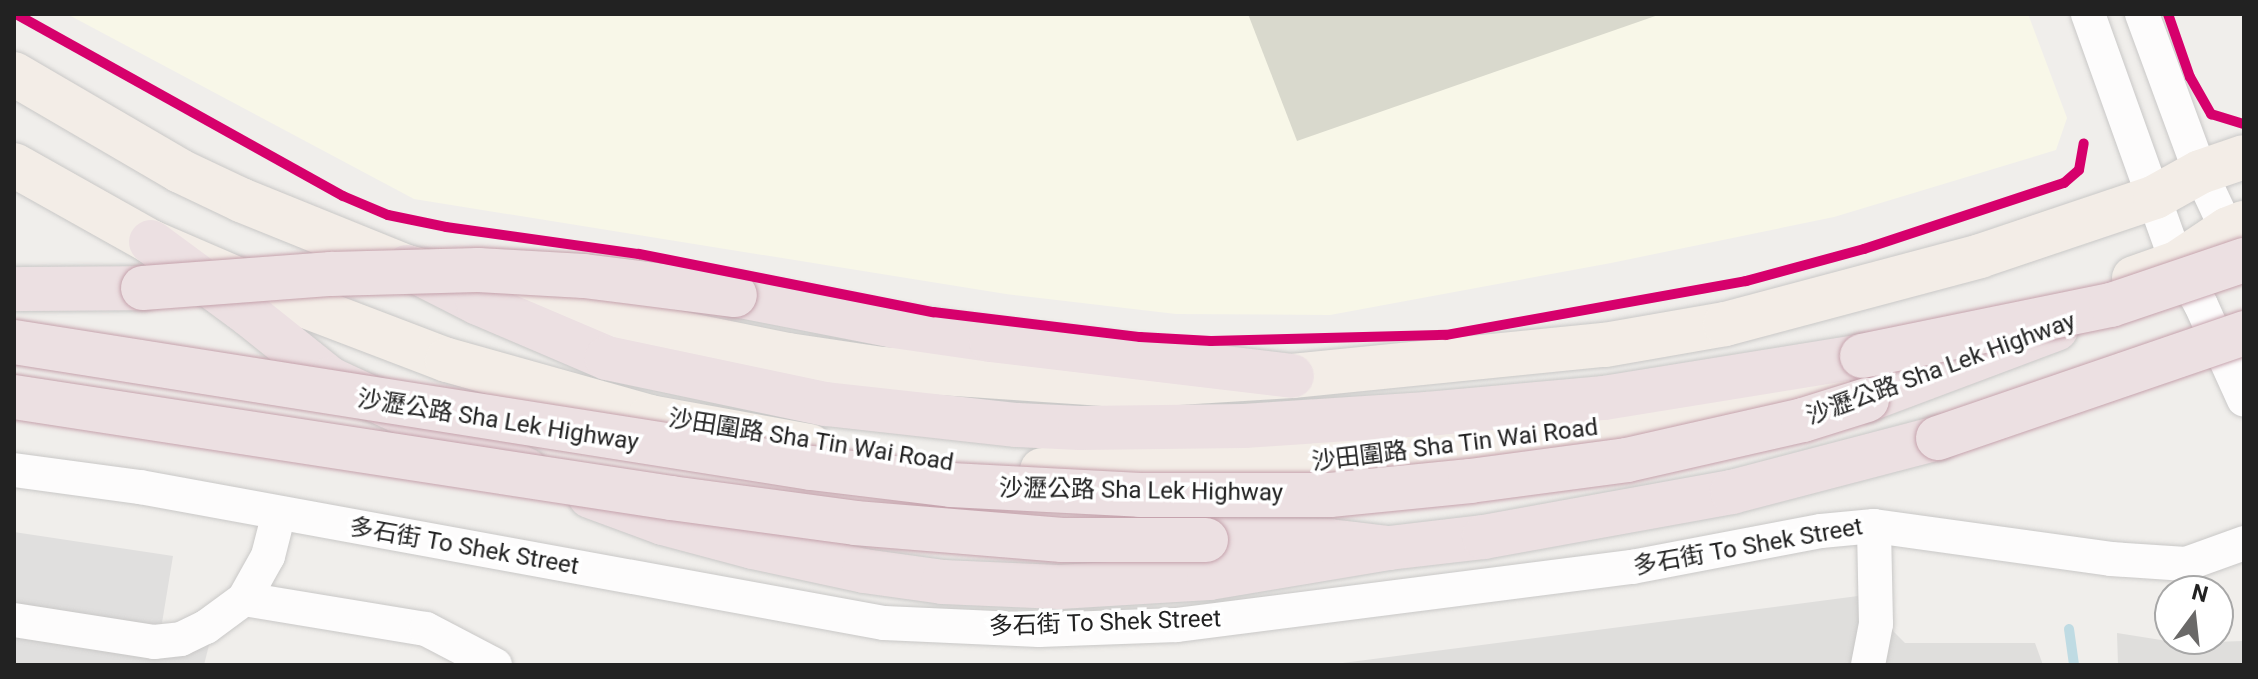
<!DOCTYPE html>
<meta charset="utf-8">
<style>
body{margin:0}
#map{position:relative;width:2258px;height:679px;overflow:hidden;background:#f0eeeb;font-family:Roboto,"Noto Sans TC",sans-serif}
div>[style]{position:absolute}
.residential>*{inset:0;background:#dfdedc}
.education>*{inset:0;background:#f8f7e8}
.construction>*{inset:0;background:#d9d9cd}
.parking>*{inset:0;background:#e0dfde}
.stream>*{height:10px;margin:-5px;padding:0 5px;transform-origin:5px;border-radius:5px;background:#bfdbe3}
.roads{filter:drop-shadow(0 0 2px #c9c8c7) drop-shadow(0 0 2px #c9c8c7)}
.minor>*{height:34px;margin:-17px;padding:0 17px;transform-origin:17px;border-radius:17px;background:#fdfcfc}
.major>*{height:44px;margin:-22px;padding:0 22px;transform-origin:22px;border-radius:22px;background:#f3ede7}
.highway>*{height:44px;margin:-22px;padding:0 22px;transform-origin:22px;border-radius:22px;background:#ece0e2}
.bridges{filter:drop-shadow(0 0 2px #c5a2ac) drop-shadow(0 0 2px #c5a2ac)}
.highway-bridge>*{height:44px;margin:-22px;padding:0 22px;transform-origin:22px;border-radius:22px;background:#ece0e2}
.cycleway>*{height:10px;margin:-5px;padding:0 5px;transform-origin:5px;border-radius:5px;background:#d6006c}
span{translate:-50% -50%;white-space:nowrap;text-align:center;line-height:1.15;-webkit-text-stroke:7px #fff;paint-order:stroke}
.street-label{font-size:24px;color:#222}
.frame{position:absolute;inset:0;border:16px solid #222;pointer-events:none}
.north{position:absolute;left:2154px;top:575px;width:80px;height:80px;box-sizing:border-box;background:#fff;border:2px solid #a7a7a7;border-radius:50%;rotate:15deg;font-size:22px;font-weight:700;line-height:32px;text-align:center;color:#222}
.north::after{content:'';display:block;margin:auto;width:28px;height:36px;background:#6a6968;clip-path:polygon(50% 0,100% 100%,50% 72%,0 100%)}
</style>
<div id="map">
<div class="residential">
<i style="clip-path:polygon(1858px 596px,1905px 643px,2035px 643px,2043px 665px,1327px 665px)"></i>
<i style="clip-path:polygon(2117px 633px,2180px 643px,2244px 641px,2244px 665px,2118px 665px)"></i>
</div>
<div class="education">
<i style="clip-path:polygon(67px 14px,2028px 14px,2067px 118px,2056px 150px,1834px 217px,1611px 263px,1330px 315px,1176px 314px,1006px 294px,414px 199px)"></i>
</div>
<div class="construction">
<i style="clip-path:polygon(1248px 14px,1661px 14px,1297px 141px)"></i>
</div>
<div class="parking">
<i style="clip-path:polygon(14px 532px,173px 556px,161px 629px,211px 637px,204px 665px,14px 665px)"></i>
</div>
<div class="stream">
<i style="left:2069px;top:629px;width:36px;rotate:82deg"></i>
</div>
<div class="roads">
<div class="minor">
<i style="left:2088px;top:14px;width:264px;rotate:70.3deg"></i>
<i style="left:2177px;top:263px;width:48px;rotate:60.3deg"></i>
<i style="left:2201px;top:305px;width:104px;rotate:65.6deg"></i>
<i style="left:2142px;top:14px;width:168px;rotate:69.8deg"></i>
<i style="left:2200px;top:172px;width:87px;rotate:64.9deg"></i>
<i style="left:14px;top:470px;width:127px;rotate:7.7deg"></i>
<i style="left:140px;top:487px;width:756px;rotate:10.36deg"></i>
<i style="left:884px;top:623px;width:155px;rotate:2.6deg"></i>
<i style="left:1039px;top:630px;width:138px;rotate:-2.1deg"></i>
<i style="left:1177px;top:625px;width:459px;rotate:-7.3deg"></i>
<i style="left:1632px;top:567px;width:192px;rotate:-10.8deg"></i>
<i style="left:1821px;top:531px;width:53px;rotate:-5.4deg"></i>
<i style="left:1874px;top:526px;width:239px;rotate:7.9deg"></i>
<i style="left:2111px;top:559px;width:75px;rotate:3.8deg"></i>
<i style="left:2186px;top:564px;width:62px;rotate:-19.9deg"></i>
<i style="left:244px;top:599px;width:184px;rotate:9.4deg"></i>
<i style="left:426px;top:629px;width:78px;rotate:27.6deg"></i>
<i style="left:14px;top:620px;width:142px;rotate:8.9deg"></i>
<i style="left:154px;top:642px;width:27px;rotate:-6deg"></i>
<i style="left:181px;top:639px;width:28px;rotate:-26deg"></i>
<i style="left:206px;top:627px;width:47px;rotate:-36.4deg"></i>
<i style="left:244px;top:599px;width:49px;rotate:-60.8deg"></i>
<i style="left:268px;top:556px;width:44px;rotate:-75.7deg"></i>
<i style="left:1868px;top:665px;width:42px;rotate:-79deg"></i>
<i style="left:1876px;top:624px;width:98px;rotate:-91.2deg"></i>
</div>
<div class="major">
<i style="left:14px;top:74px;width:192px;rotate:30.3deg"></i>
<i style="left:180px;top:171px;width:68px;rotate:25.4deg"></i>
<i style="left:241px;top:200px;width:179px;rotate:22deg"></i>
<i style="left:407px;top:267px;width:250px;rotate:13.9deg"></i>
<i style="left:650px;top:327px;width:141px;rotate:11.5deg"></i>
<i style="left:788px;top:355px;width:95px;rotate:8.5deg"></i>
<i style="left:882px;top:369px;width:248px;rotate:3.9deg"></i>
<i style="left:1129px;top:386px;width:163px;rotate:-3.5deg"></i>
<i style="left:1292px;top:376px;width:315px;rotate:-5.7deg"></i>
<i style="left:1605px;top:345px;width:122px;rotate:-9.9deg"></i>
<i style="left:1725px;top:324px;width:264px;rotate:-14.9deg"></i>
<i style="left:1980px;top:256px;width:185px;rotate:-18.6deg"></i>
<i style="left:2155px;top:197px;width:51px;rotate:-29.1deg"></i>
<i style="left:2200px;top:172px;width:46px;rotate:-18.8deg"></i>
<i style="left:14px;top:165px;width:157px;rotate:29.3deg"></i>
<i style="left:151px;top:242px;width:116px;rotate:23.3deg"></i>
<i style="left:258px;top:288px;width:202px;rotate:20.9deg"></i>
<i style="left:447px;top:360px;width:211px;rotate:15.7deg"></i>
<i style="left:650px;top:417px;width:163px;rotate:10.3deg"></i>
<i style="left:2134px;top:278px;width:46px;rotate:-19.2deg"></i>
<i style="left:2177px;top:263px;width:61px;rotate:-33.7deg"></i>
<i style="left:2228px;top:229px;width:17px;rotate:-21deg"></i>
<i style="left:1042px;top:470px;width:205px;rotate:-0.3deg"></i>
<i style="left:1247px;top:469px;width:102px;rotate:-3.9deg"></i>
<i style="left:1349px;top:462px;width:312px;rotate:-8.1deg"></i>
<i style="left:1658px;top:418px;width:175px;rotate:-13.6deg"></i>
</div>
<div class="highway">
<i style="left:151px;top:242px;width:123px;rotate:36.4deg"></i>
<i style="left:250px;top:315px;width:102px;rotate:38.7deg"></i>
<i style="left:330px;top:379px;width:216px;rotate:24.9deg"></i>
<i style="left:407px;top:267px;width:80px;rotate:26.9deg"></i>
<i style="left:478px;top:303px;width:140px;rotate:23.1deg"></i>
<i style="left:607px;top:358px;width:224px;rotate:11.9deg"></i>
<i style="left:826px;top:404px;width:192px;rotate:6.3deg"></i>
<i style="left:1017px;top:425px;width:63px;rotate:2.7deg"></i>
<i style="left:1080px;top:428px;width:164px;rotate:-0.7deg"></i>
<i style="left:1244px;top:426px;width:183px;rotate:-3.8deg"></i>
<i style="left:1427px;top:414px;width:178px;rotate:-5.2deg"></i>
<i style="left:1604px;top:398px;width:261px;rotate:-9.2deg"></i>
<i style="left:14px;top:289px;width:129px;rotate:-0.4deg"></i>
<i style="left:735px;top:295px;width:162px;rotate:11deg"></i>
<i style="left:894px;top:326px;width:98px;rotate:8.2deg"></i>
<i style="left:991px;top:340px;width:303px;rotate:6.8deg"></i>
<i style="left:1867px;top:400px;width:202px;rotate:-20.6deg"></i>
<i style="left:590px;top:496px;width:78px;rotate:20.3deg"></i>
<i style="left:663px;top:523px;width:93px;rotate:14.9deg"></i>
<i style="left:753px;top:547px;width:114px;rotate:12.2deg"></i>
<i style="left:864px;top:571px;width:80px;rotate:7.9deg"></i>
<i style="left:943px;top:582px;width:116px;rotate:2.5deg"></i>
<i style="left:1059px;top:587px;width:150px;rotate:-3.4deg"></i>
<i style="left:1209px;top:578px;width:182px;rotate:-9.5deg"></i>
<i style="left:1206px;top:540px;width:124px;rotate:0.5deg"></i>
<i style="left:1330px;top:541px;width:59px;rotate:6.8deg"></i>
<i style="left:1389px;top:548px;width:96px;rotate:-6.6deg"></i>
<i style="left:1484px;top:537px;width:252px;rotate:-10.3deg"></i>
<i style="left:1732px;top:492px;width:213px;rotate:-14.7deg"></i>
</div>
</div>
<div class="bridges">
<div class="highway-bridge">
<i style="left:143px;top:288px;width:189px;rotate:-4.3deg"></i>
<i style="left:331px;top:274px;width:147px;rotate:-1.6deg"></i>
<i style="left:478px;top:270px;width:106px;rotate:3.2deg"></i>
<i style="left:584px;top:276px;width:152px;rotate:7.2deg"></i>
<i style="left:14px;top:342px;width:807px;rotate:8.98deg"></i>
<i style="left:811px;top:468px;width:141px;rotate:6.9deg"></i>
<i style="left:951px;top:485px;width:189px;rotate:3deg"></i>
<i style="left:1140px;top:495px;width:190px"></i>
<i style="left:1330px;top:495px;width:141px;rotate:-5.7deg"></i>
<i style="left:1470px;top:481px;width:158px;rotate:-7.6deg"></i>
<i style="left:1627px;top:460px;width:180px;rotate:-12.8deg"></i>
<i style="left:1803px;top:420px;width:67px;rotate:-17.4deg"></i>
<i style="left:1862px;top:356px;width:254px;rotate:-11.6deg"></i>
<i style="left:2111px;top:305px;width:140px;rotate:-18.7deg"></i>
<i style="left:14px;top:397px;width:665px;rotate:8.74deg"></i>
<i style="left:671px;top:498px;width:186px;rotate:7.7deg"></i>
<i style="left:855px;top:523px;width:208px;rotate:4.7deg"></i>
<i style="left:1062px;top:540px;width:144px"></i>
<i style="left:1938px;top:438px;width:324px;rotate:-18.9deg"></i>
</div>
</div>
<div class="cycleway">
<i style="left:16px;top:14px;width:374px;rotate:29.1deg"></i>
<i style="left:343px;top:196px;width:49px;rotate:22.9deg"></i>
<i style="left:388px;top:215px;width:59px;rotate:11.7deg"></i>
<i style="left:446px;top:227px;width:195px;rotate:8deg"></i>
<i style="left:639px;top:254px;width:300px;rotate:11.2deg"></i>
<i style="left:933px;top:312px;width:209px;rotate:6.9deg"></i>
<i style="left:1140px;top:337px;width:71px;rotate:3.2deg"></i>
<i style="left:1211px;top:341px;width:235px;rotate:-1.5deg"></i>
<i style="left:1446px;top:335px;width:305px;rotate:-10.2deg"></i>
<i style="left:1746px;top:281px;width:122px;rotate:-15.2deg"></i>
<i style="left:1864px;top:249px;width:211px;rotate:-18.3deg"></i>
<i style="left:2064px;top:183px;width:20px;rotate:-41deg"></i>
<i style="left:2079px;top:170px;width:27px;rotate:-80deg"></i>
<i style="left:2168px;top:14px;width:67px;rotate:70.8deg"></i>
<i style="left:2190px;top:77px;width:43px;rotate:60.4deg"></i>
<i style="left:2211px;top:114px;width:34px;rotate:17deg"></i>
</div>
<div class="street-label">
<span style="left:1941px;top:369px;rotate:-20deg">沙瀝公路 Sha Lek Highway</span>
<span style="left:498px;top:421px;rotate:9deg">沙瀝公路 Sha Lek Highway</span>
<span style="left:811px;top:441px;rotate:9deg">沙田圍路 Sha Tin Wai Road</span>
<span style="left:1455px;top:445px;rotate:-7deg">沙田圍路 Sha Tin Wai Road</span>
<span style="left:1141px;top:491px;rotate:1deg">沙瀝公路 Sha Lek Highway</span>
<span style="left:464px;top:547px;rotate:10deg">多石街 To Shek Street</span>
<span style="left:1748px;top:547px;rotate:-10deg">多石街 To Shek Street</span>
<span style="left:1105px;top:623px;rotate:-2deg">多石街 To Shek Street</span>
</div>
<div class="frame"></div>
<div class="north">N</div>
</div>
